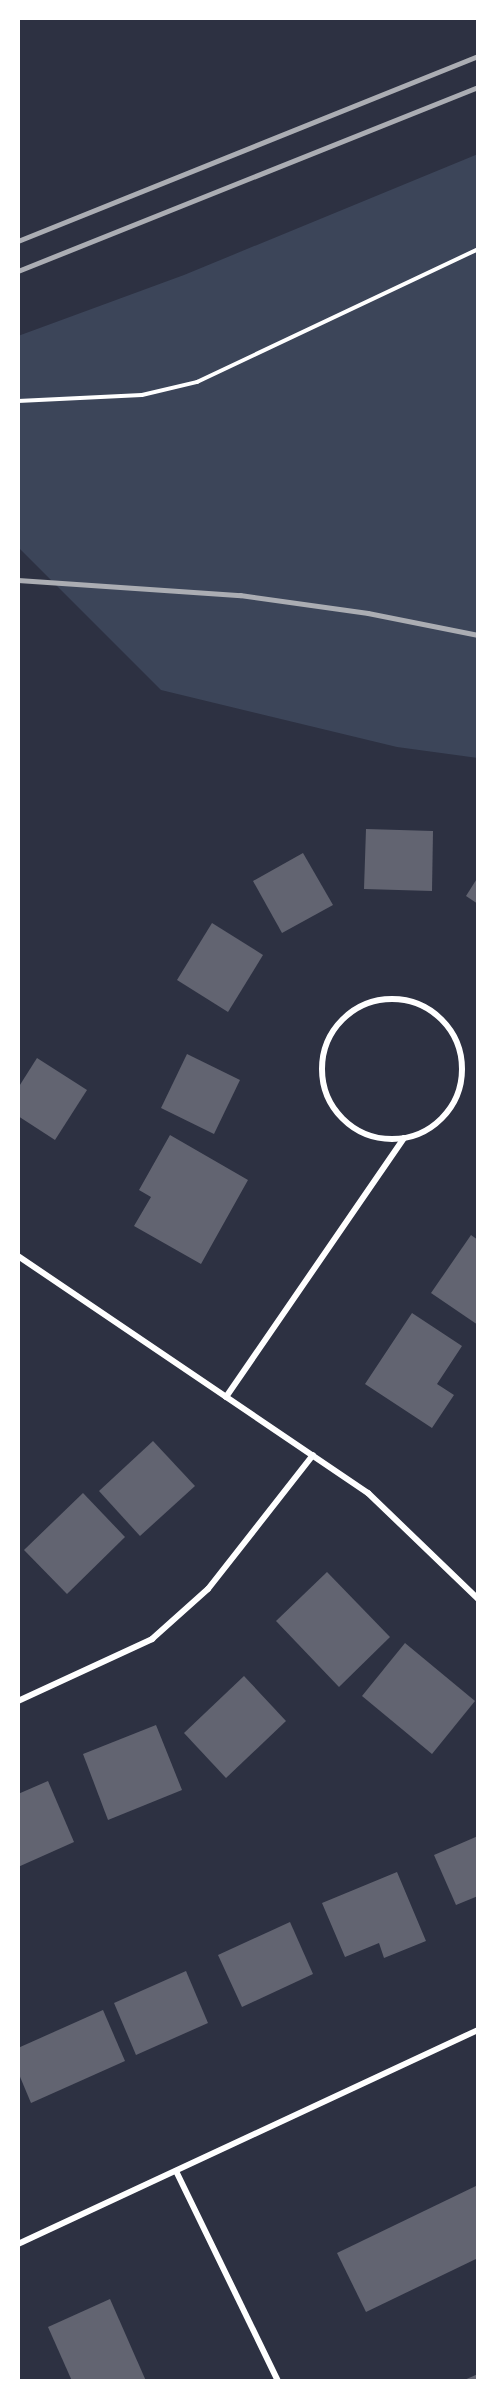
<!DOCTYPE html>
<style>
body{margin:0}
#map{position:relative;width:496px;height:2399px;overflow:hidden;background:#2d3142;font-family:"Noto Sans",sans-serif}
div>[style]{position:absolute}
.green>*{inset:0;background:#3c4559}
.building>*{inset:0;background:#626471}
.path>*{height:4px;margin:-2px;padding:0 2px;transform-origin:2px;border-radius:2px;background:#fff}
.minor>*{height:6px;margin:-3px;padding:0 3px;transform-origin:3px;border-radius:3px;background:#fff}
.minor>.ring{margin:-3px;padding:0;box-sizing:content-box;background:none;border:6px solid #fff;border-radius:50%}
.rail>*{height:4.5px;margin:-2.25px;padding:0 2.25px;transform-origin:2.25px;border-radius:2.25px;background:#abadb3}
span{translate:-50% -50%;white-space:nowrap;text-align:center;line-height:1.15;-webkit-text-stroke:4.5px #fff;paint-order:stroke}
.frame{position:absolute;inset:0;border:20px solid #fff;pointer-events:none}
</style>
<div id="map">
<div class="green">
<i style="clip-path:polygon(478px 154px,478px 758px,397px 747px,161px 690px,18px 547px,18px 336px,184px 275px)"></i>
</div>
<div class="building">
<i style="clip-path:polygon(366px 829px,433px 831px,432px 891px,364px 889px)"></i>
<i style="clip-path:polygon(303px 853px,333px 905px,282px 933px,253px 881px)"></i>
<i style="clip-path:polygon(478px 877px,478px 904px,466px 896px)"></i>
<i style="clip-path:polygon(212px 923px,263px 955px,228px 1012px,177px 980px)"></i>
<i style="clip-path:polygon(187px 1054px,240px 1080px,214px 1134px,161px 1108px)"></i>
<i style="clip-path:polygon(37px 1058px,87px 1090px,55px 1140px,18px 1116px,18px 1088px)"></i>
<i style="clip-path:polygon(170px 1135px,248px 1180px,201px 1264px,134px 1226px,151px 1197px,139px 1190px)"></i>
<i style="clip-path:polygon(471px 1235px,478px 1240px,478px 1325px,431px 1293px)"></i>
<i style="clip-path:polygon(412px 1313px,462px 1346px,437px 1384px,454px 1395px,432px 1428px,365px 1384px)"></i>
<i style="clip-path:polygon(153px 1441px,195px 1486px,140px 1536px,99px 1491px)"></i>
<i style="clip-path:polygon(83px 1493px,125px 1537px,67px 1594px,24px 1550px)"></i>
<i style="clip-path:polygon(327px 1572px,390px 1637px,339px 1687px,276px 1621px)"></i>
<i style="clip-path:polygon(405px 1643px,475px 1701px,432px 1754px,362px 1696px)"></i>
<i style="clip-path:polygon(244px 1676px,286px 1721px,226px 1778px,184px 1733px)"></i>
<i style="clip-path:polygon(156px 1725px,182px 1790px,108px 1820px,83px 1754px)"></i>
<i style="clip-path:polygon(48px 1781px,74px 1842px,18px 1867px,18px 1794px)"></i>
<i style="clip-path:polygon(478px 1836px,478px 1896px,456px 1905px,434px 1855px)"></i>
<i style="clip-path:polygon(397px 1872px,426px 1941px,384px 1958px,379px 1943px,345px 1957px,322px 1903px)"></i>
<i style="clip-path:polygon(290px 1922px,313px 1974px,242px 2007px,218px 1955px)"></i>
<i style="clip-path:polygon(186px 1971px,208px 2023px,136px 2055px,114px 2003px)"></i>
<i style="clip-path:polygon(103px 2010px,125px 2061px,31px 2103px,18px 2072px,18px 2048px)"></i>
<i style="clip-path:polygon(478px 2185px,478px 2258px,366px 2312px,337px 2253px)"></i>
<i style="clip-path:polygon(110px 2299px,146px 2381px,72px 2381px,48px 2327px)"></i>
<i style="clip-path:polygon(478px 2374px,478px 2381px,462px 2381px)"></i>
</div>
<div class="path">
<i style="left:18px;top:401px;width:124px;rotate:-2.8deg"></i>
<i style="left:142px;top:395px;width:57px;rotate:-13.3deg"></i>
<i style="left:197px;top:382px;width:311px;rotate:-25.3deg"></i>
</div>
<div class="minor">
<i class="ring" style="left:322px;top:999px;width:134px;height:134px"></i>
<i style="left:18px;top:1256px;width:423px;rotate:34.1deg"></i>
<i style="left:368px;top:1493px;width:153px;rotate:43.9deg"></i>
<i style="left:226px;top:1397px;width:314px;rotate:-55.5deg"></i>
<i style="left:18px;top:1701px;width:148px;rotate:-24.8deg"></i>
<i style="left:152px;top:1639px;width:75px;rotate:-41.8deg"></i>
<i style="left:208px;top:1589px;width:170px;rotate:-51.9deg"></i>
<i style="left:176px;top:2171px;width:233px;rotate:64.1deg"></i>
<i style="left:18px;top:2244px;width:507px;rotate:-24.95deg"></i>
</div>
<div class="rail">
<i style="left:18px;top:241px;width:496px;rotate:-21.9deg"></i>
<i style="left:18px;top:271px;width:495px;rotate:-21.8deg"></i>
<i style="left:18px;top:580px;width:223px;rotate:3.9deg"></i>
<i style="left:240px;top:595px;width:129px;rotate:8deg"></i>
<i style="left:368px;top:613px;width:112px;rotate:11.3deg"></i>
</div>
<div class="frame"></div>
</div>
